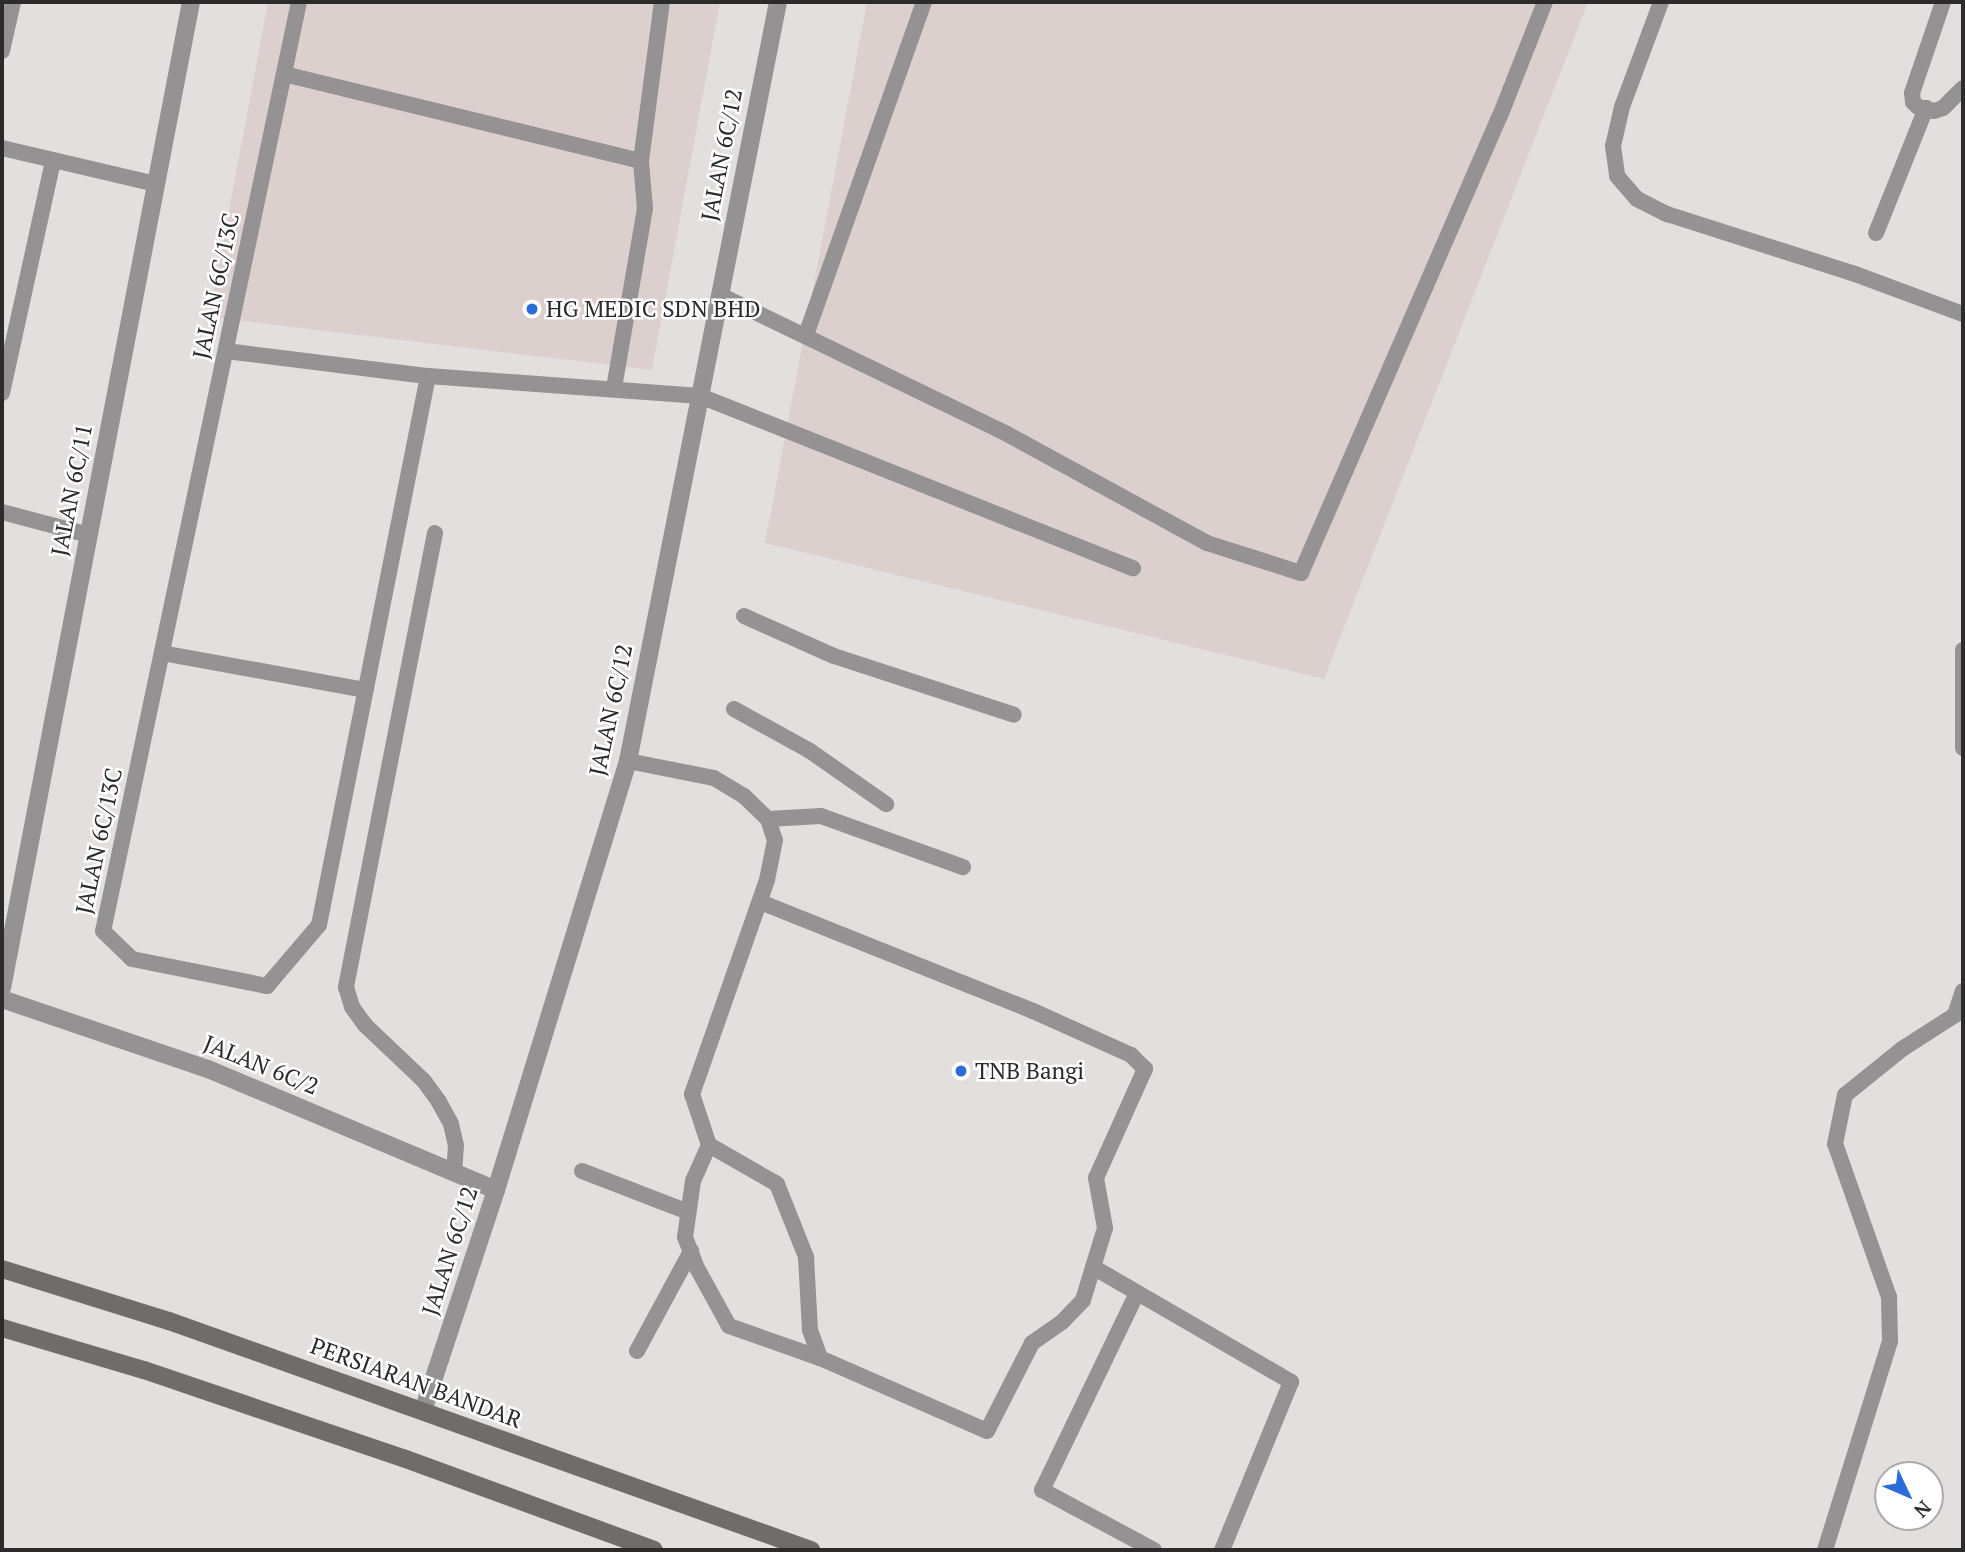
<!DOCTYPE html>
<style>
body{margin:0}
#map{position:relative;width:1965px;height:1552px;overflow:hidden;background:#e4dfdf;font-family:"PT Serif",serif}
div>[style]{position:absolute}
.built>*{inset:0;background:#dcd0cf}
.lane>*{height:16px;margin:-8px;padding:0 8px;transform-origin:8px;border-radius:8px;background:#949292}
.street>*{height:18px;margin:-9px;padding:0 9px;transform-origin:9px;border-radius:9px;background:#949292}
.secondary>*{height:18px;margin:-9px;padding:0 9px;transform-origin:9px;border-radius:9px;background:#6f6d6c}
.dots>*{width:19px;height:19px;translate:-50% -50%;box-sizing:border-box;border:4px solid #fff;border-radius:50%}
span{translate:-50% -50%;white-space:nowrap;text-align:center;line-height:1.15;-webkit-text-stroke:5px #fff;paint-order:stroke}
.street-label{font-size:23px;color:#2c2b2b}
.poi-label{font-size:23px;color:#2c2b2b}
.left{translate:0 -50%;text-align:left}
.frame{position:absolute;inset:0;border:4px solid #2c2b2b;pointer-events:none}
.north{position:absolute;left:1874px;top:1461px;width:70px;height:70px;box-sizing:border-box;background:#fff;border:2px solid #abaaaa;border-radius:50%;rotate:134deg;font-size:19px;font-weight:700;line-height:28px;text-align:center;color:#2c2b2b}
.north::after{content:'';display:block;margin:auto;width:24px;height:32px;background:#2a6dda;clip-path:polygon(50% 0,100% 100%,50% 72%,0 100%)}
</style>
<div id="map">
<div class="built">
<i style="clip-path:polygon(268px 2px,720px 2px,652px 370px,209px 317px)"></i>
<i style="clip-path:polygon(867px 2px,1588px 2px,1324px 679px,765px 543px)"></i>
</div>
<div class="lane">
<i style="left:299px;top:2px;width:949px;rotate:101.91deg"></i>
<i style="left:103px;top:931px;width:40px;rotate:44deg"></i>
<i style="left:132px;top:959px;width:138px;rotate:11.3deg"></i>
<i style="left:267px;top:986px;width:80px;rotate:-49.6deg"></i>
<i style="left:319px;top:925px;width:560px;rotate:-78.77deg"></i>
<i style="left:1661px;top:2px;width:112px;rotate:110.4deg"></i>
<i style="left:1622px;top:107px;width:40px;rotate:103deg"></i>
<i style="left:1613px;top:146px;width:30px;rotate:82deg"></i>
<i style="left:1617px;top:176px;width:30px;rotate:49deg"></i>
<i style="left:1637px;top:199px;width:34px;rotate:27deg"></i>
<i style="left:1667px;top:214px;width:197px;rotate:17.7deg"></i>
<i style="left:1855px;top:274px;width:115px;rotate:20.3deg"></i>
<i style="left:1943px;top:2px;width:96px;rotate:108.8deg"></i>
<i style="left:1912px;top:93px;width:9px;rotate:84deg"></i>
<i style="left:1913px;top:102px;width:7px;rotate:45deg"></i>
<i style="left:1918px;top:107px;width:16px;rotate:14deg"></i>
<i style="left:1934px;top:111px;width:9px;rotate:-18deg"></i>
<i style="left:1943px;top:108px;width:28px;rotate:-45deg"></i>
<i style="left:2px;top:51px;width:50px;rotate:-77.3deg"></i>
<i style="left:284px;top:74px;width:367px;rotate:13.7deg"></i>
<i style="left:2px;top:148px;width:158px;rotate:13.2deg"></i>
<i style="left:1876px;top:233px;width:135px;rotate:-68.2deg"></i>
<i style="left:720px;top:295px;width:319px;rotate:25.8deg"></i>
<i style="left:1007px;top:434px;width:228px;rotate:28.6deg"></i>
<i style="left:1207px;top:543px;width:99px;rotate:17.7deg"></i>
<i style="left:1301px;top:573px;width:498px;rotate:-66.5deg"></i>
<i style="left:1500px;top:116px;width:123px;rotate:-68.5deg"></i>
<i style="left:806px;top:335px;width:353px;rotate:-70.5deg"></i>
<i style="left:226px;top:351px;width:204px;rotate:7.1deg"></i>
<i style="left:428px;top:376px;width:273px;rotate:4.2deg"></i>
<i style="left:700px;top:396px;width:466px;rotate:21.7deg"></i>
<i style="left:614px;top:388px;width:182px;rotate:-80.2deg"></i>
<i style="left:645px;top:209px;width:48px;rotate:-94.8deg"></i>
<i style="left:641px;top:161px;width:160px;rotate:-82.5deg"></i>
<i style="left:2px;top:393px;width:238px;rotate:-77.6deg"></i>
<i style="left:2px;top:512px;width:90px;rotate:14.8deg"></i>
<i style="left:435px;top:533px;width:463px;rotate:101.1deg"></i>
<i style="left:346px;top:987px;width:21px;rotate:73deg"></i>
<i style="left:352px;top:1007px;width:22px;rotate:54deg"></i>
<i style="left:365px;top:1025px;width:81px;rotate:43.5deg"></i>
<i style="left:424px;top:1081px;width:26px;rotate:54deg"></i>
<i style="left:439px;top:1102px;width:25px;rotate:61deg"></i>
<i style="left:451px;top:1124px;width:22px;rotate:77deg"></i>
<i style="left:456px;top:1145px;width:28px;rotate:94deg"></i>
<i style="left:744px;top:616px;width:98px;rotate:24deg"></i>
<i style="left:834px;top:656px;width:189px;rotate:18.1deg"></i>
<i style="left:1963px;top:650px;width:98px;rotate:90deg"></i>
<i style="left:162px;top:653px;width:207px;rotate:10.3deg"></i>
<i style="left:734px;top:709px;width:87px;rotate:28.9deg"></i>
<i style="left:810px;top:751px;width:93px;rotate:34.9deg"></i>
<i style="left:628px;top:761px;width:88px;rotate:11.2deg"></i>
<i style="left:714px;top:778px;width:35px;rotate:31deg"></i>
<i style="left:744px;top:796px;width:33px;rotate:44deg"></i>
<i style="left:768px;top:819px;width:22px;rotate:72deg"></i>
<i style="left:775px;top:840px;width:41px;rotate:101.3deg"></i>
<i style="left:767px;top:880px;width:227px;rotate:109.3deg"></i>
<i style="left:692px;top:1094px;width:54px;rotate:71.6deg"></i>
<i style="left:709px;top:1145px;width:78px;rotate:29.8deg"></i>
<i style="left:777px;top:1184px;width:79px;rotate:68.3deg"></i>
<i style="left:806px;top:1257px;width:73px;rotate:86.9deg"></i>
<i style="left:810px;top:1330px;width:30px;rotate:70deg"></i>
<i style="left:768px;top:819px;width:53px;rotate:-3.2deg"></i>
<i style="left:821px;top:816px;width:151px;rotate:19.8deg"></i>
<i style="left:709px;top:1145px;width:39px;rotate:114deg"></i>
<i style="left:693px;top:1181px;width:57px;rotate:98.1deg"></i>
<i style="left:685px;top:1237px;width:33px;rotate:69deg"></i>
<i style="left:697px;top:1268px;width:66px;rotate:61.1deg"></i>
<i style="left:729px;top:1326px;width:96px;rotate:19.4deg"></i>
<i style="left:820px;top:1358px;width:182px;rotate:23.6deg"></i>
<i style="left:987px;top:1431px;width:99px;rotate:-62.9deg"></i>
<i style="left:1032px;top:1343px;width:38px;rotate:-35deg"></i>
<i style="left:1063px;top:1321px;width:29px;rotate:-46deg"></i>
<i style="left:1083px;top:1300px;width:75px;rotate:-73deg"></i>
<i style="left:1105px;top:1228px;width:51px;rotate:-100.2deg"></i>
<i style="left:1096px;top:1178px;width:120px;rotate:-65.8deg"></i>
<i style="left:1145px;top:1069px;width:20px;rotate:-135deg"></i>
<i style="left:1131px;top:1055px;width:107px;rotate:-155.8deg"></i>
<i style="left:1033px;top:1011px;width:294px;rotate:-158.2deg"></i>
<i style="left:582px;top:1171px;width:114px;rotate:21.1deg"></i>
<i style="left:1093px;top:1267px;width:229px;rotate:30.1deg"></i>
<i style="left:1291px;top:1382px;width:182px;rotate:112.3deg"></i>
<i style="left:1137px;top:1293px;width:219px;rotate:115.7deg"></i>
<i style="left:1042px;top:1490px;width:127px;rotate:28.2deg"></i>
<i style="left:637px;top:1351px;width:114px;rotate:-61.6deg"></i>
<i style="left:1825px;top:1550px;width:219px;rotate:-72.7deg"></i>
<i style="left:1890px;top:1341px;width:44px;rotate:-91.3deg"></i>
<i style="left:1889px;top:1297px;width:162px;rotate:-109.4deg"></i>
<i style="left:1835px;top:1144px;width:50px;rotate:-78.5deg"></i>
<i style="left:1845px;top:1095px;width:73px;rotate:-38.9deg"></i>
<i style="left:1902px;top:1049px;width:63px;rotate:-32.7deg"></i>
<i style="left:1955px;top:1015px;width:25px;rotate:-72deg"></i>
</div>
<div class="street">
<i style="left:2px;top:988px;width:1004px;rotate:-79.15deg"></i>
<i style="left:2px;top:999px;width:218px;rotate:18.8deg"></i>
<i style="left:208px;top:1069px;width:312px;rotate:22.8deg"></i>
<i style="left:423px;top:1411px;width:233px;rotate:-71.7deg"></i>
<i style="left:496px;top:1190px;width:449px;rotate:-72.9deg"></i>
<i style="left:628px;top:761px;width:774px;rotate:-78.82deg"></i>
</div>
<div class="secondary">
<i style="left:2px;top:1269px;width:175px;rotate:17.3deg"></i>
<i style="left:169px;top:1321px;width:682px;rotate:19.63deg"></i>
<i style="left:2px;top:1328px;width:148px;rotate:16.5deg"></i>
<i style="left:144px;top:1370px;width:274px;rotate:18.8deg"></i>
<i style="left:403px;top:1458px;width:267px;rotate:20.1deg"></i>
</div>
<div class="dots">
<i style="left:532px;top:309px;background:#2a6dda"></i>
<i style="left:961px;top:1071px;background:#2a6dda"></i>
</div>
<div class="street-label">
<span style="left:722px;top:155px;rotate:-79deg">JALAN 6C/12</span>
<span style="left:216px;top:286px;rotate:-78deg">JALAN 6C/13C</span>
<span style="left:72px;top:490px;rotate:-79deg">JALAN 6C/11</span>
<span style="left:611px;top:710px;rotate:-78deg">JALAN 6C/12</span>
<span style="left:99px;top:841px;rotate:-78deg">JALAN 6C/13C</span>
<span style="left:261px;top:1065px;rotate:22deg">JALAN 6C/2</span>
<span style="left:450px;top:1251px;rotate:-72deg">JALAN 6C/12</span>
<span style="left:416px;top:1383px;rotate:20deg">PERSIARAN BANDAR</span>
</div>
<div class="poi-label">
<span class="left" style="left:546px;top:309px">HG MEDIC SDN BHD</span>
<span class="left" style="left:975px;top:1071px">TNB Bangi</span>
</div>
<div class="frame"></div>
<div class="north">N</div>
</div>
